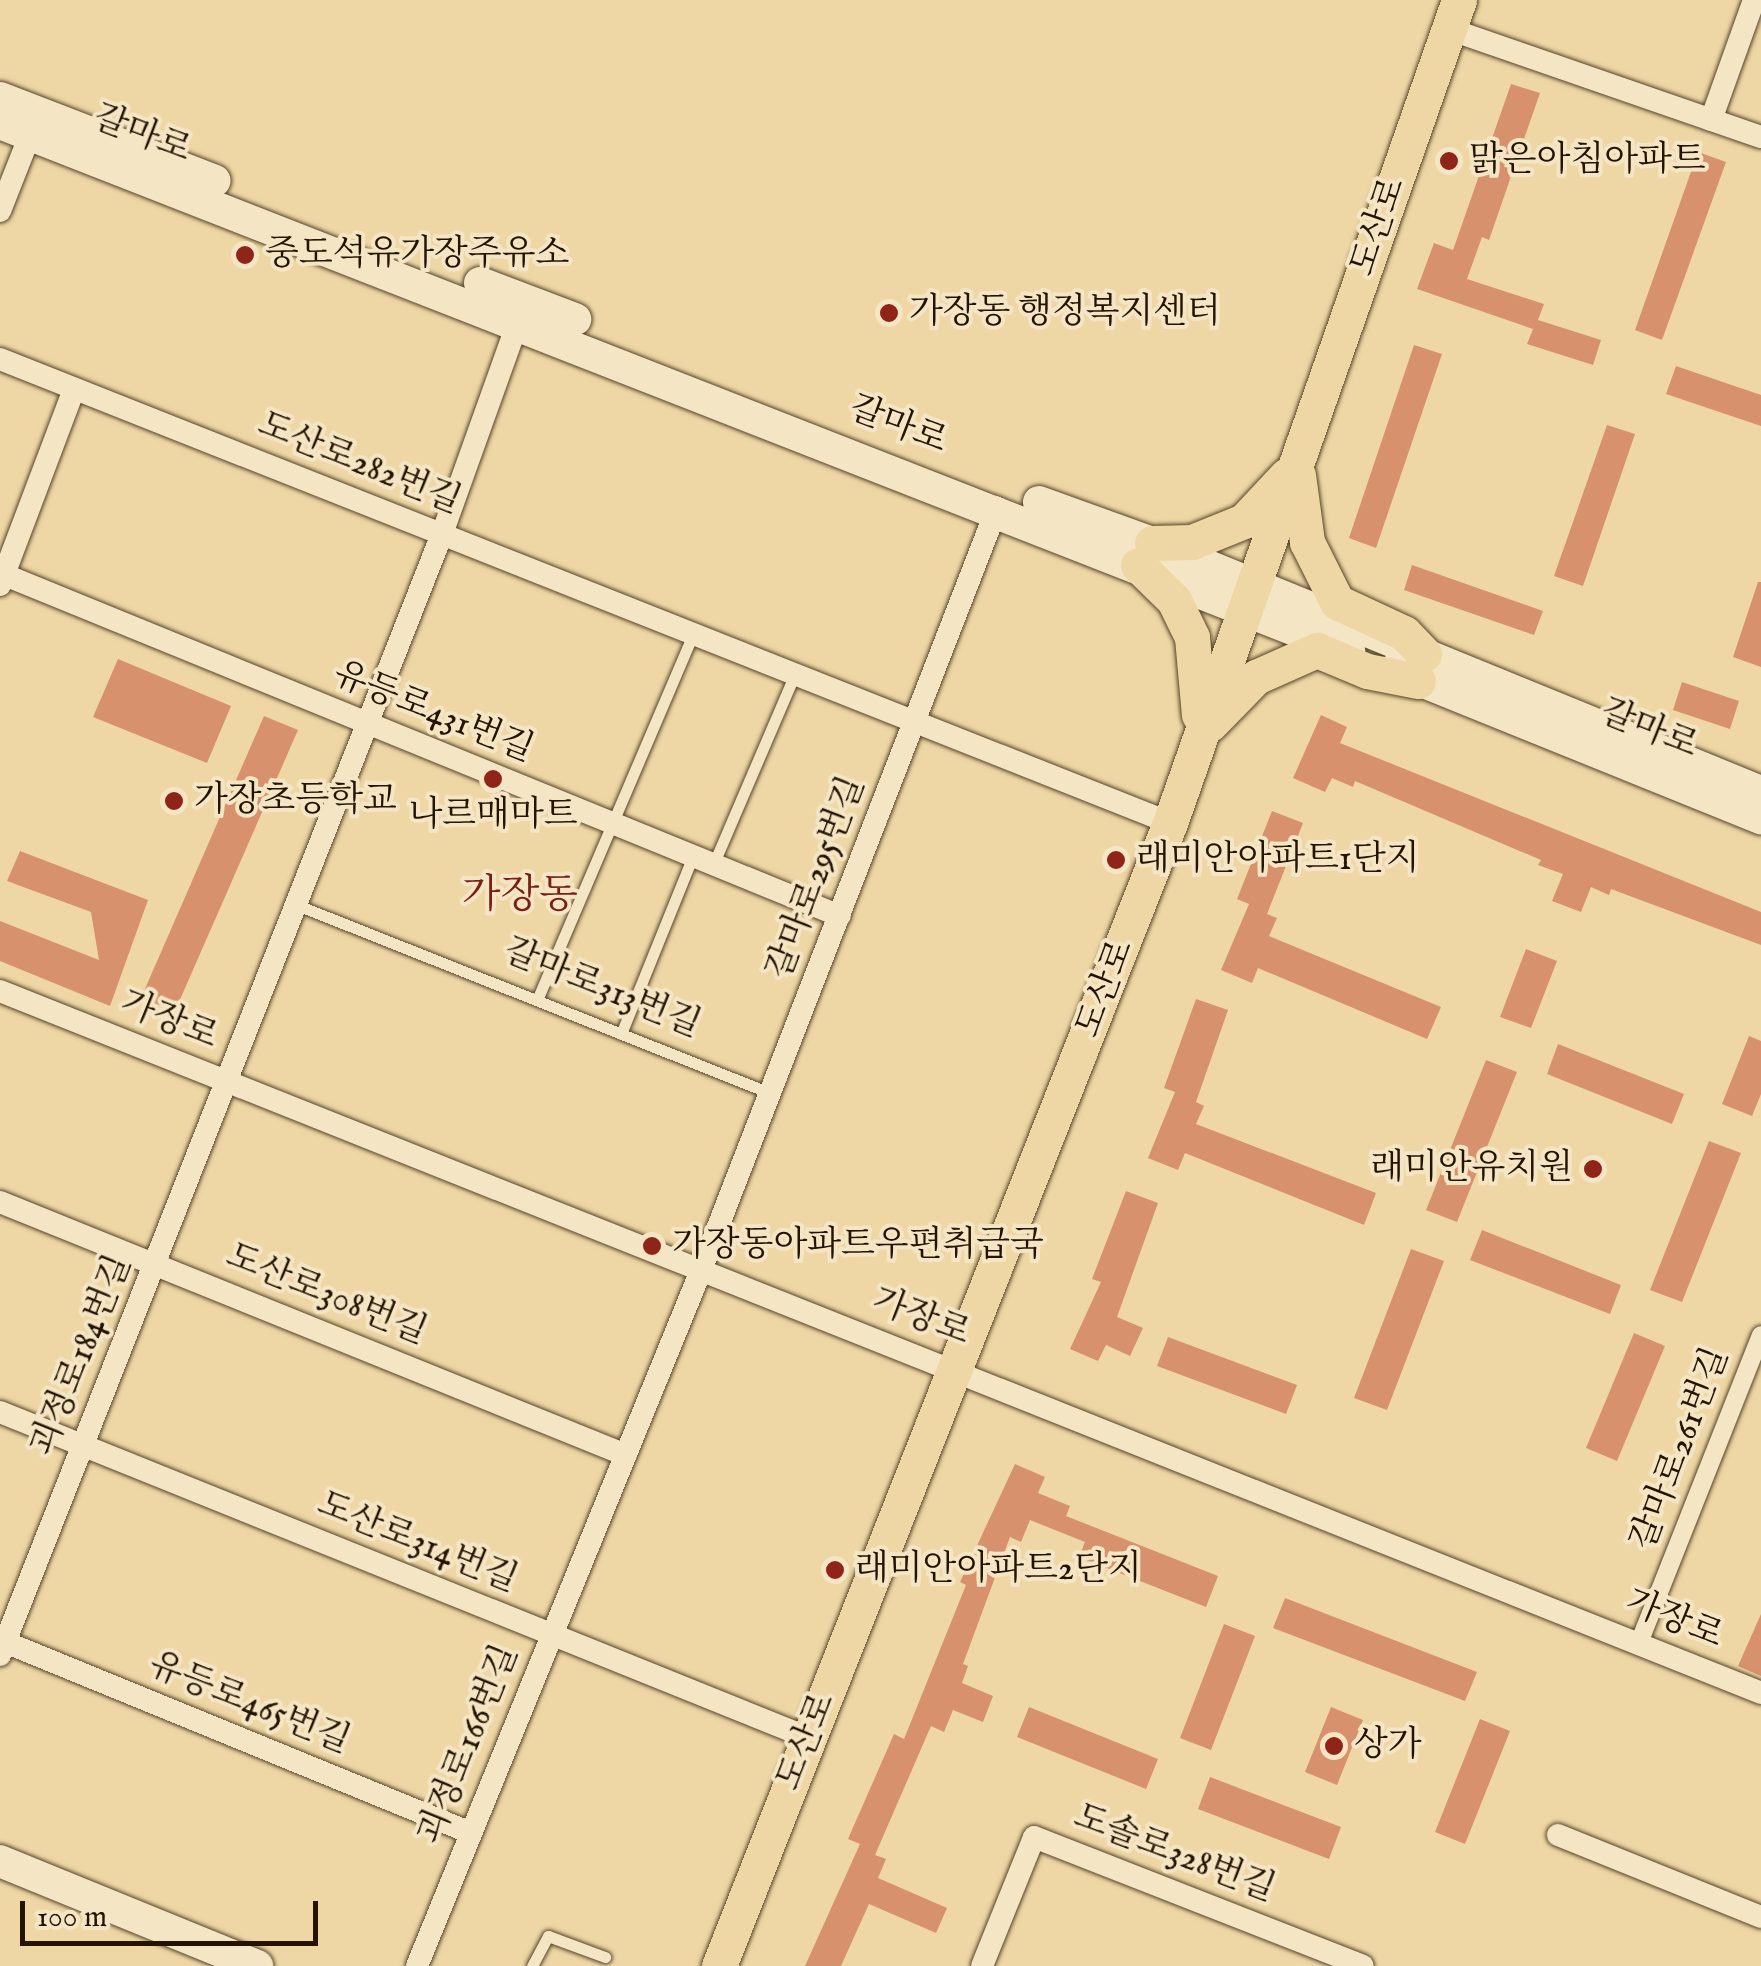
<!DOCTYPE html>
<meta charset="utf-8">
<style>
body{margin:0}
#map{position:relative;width:1761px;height:1966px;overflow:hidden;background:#eed7a5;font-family:"IM FELL English","Noto Serif KR",serif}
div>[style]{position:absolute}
.building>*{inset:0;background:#d8916d}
.roads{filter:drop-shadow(0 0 2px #564429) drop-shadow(0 0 2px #564429)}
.service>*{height:11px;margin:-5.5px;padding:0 5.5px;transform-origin:5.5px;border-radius:5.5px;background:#f4e5c4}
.pedestrian>*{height:18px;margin:-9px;padding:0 9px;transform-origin:9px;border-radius:9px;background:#f4e5c4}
.minor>*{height:22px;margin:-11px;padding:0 11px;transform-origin:11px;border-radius:11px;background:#f4e5c4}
.secondary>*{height:32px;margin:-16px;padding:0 16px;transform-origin:16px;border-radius:16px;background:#f4e5c4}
.primary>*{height:35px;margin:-17.5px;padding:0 17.5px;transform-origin:17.5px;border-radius:17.5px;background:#eed7a5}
.dots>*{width:28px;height:28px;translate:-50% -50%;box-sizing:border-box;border:5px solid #f4e5c4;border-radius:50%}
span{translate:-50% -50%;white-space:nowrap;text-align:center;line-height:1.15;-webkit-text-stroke:8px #f4e5c4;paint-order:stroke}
.street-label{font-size:35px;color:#231300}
.poi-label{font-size:35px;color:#231300}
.left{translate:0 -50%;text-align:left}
.right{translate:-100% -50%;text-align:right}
.quarter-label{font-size:40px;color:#7a1f14}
.scale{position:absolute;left:20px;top:1901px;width:298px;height:45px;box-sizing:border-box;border:5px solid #231300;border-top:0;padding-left:12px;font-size:30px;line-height:35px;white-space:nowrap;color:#231300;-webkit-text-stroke:8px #f4e5c4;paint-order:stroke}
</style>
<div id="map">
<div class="building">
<i style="clip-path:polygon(1511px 84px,1540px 93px,1489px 240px,1482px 237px,1467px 279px,1544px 304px,1538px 320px,1601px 340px,1593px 365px,1527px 344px,1533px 329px,1417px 289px,1434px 243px,1453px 250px)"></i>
<i style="clip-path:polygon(1698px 152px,1726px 162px,1662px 340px,1635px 330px)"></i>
<i style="clip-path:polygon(1414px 345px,1442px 354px,1376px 548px,1349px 538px)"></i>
<i style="clip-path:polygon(1676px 366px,1761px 395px,1761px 426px,1666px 394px)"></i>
<i style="clip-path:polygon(1607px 425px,1635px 434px,1583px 586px,1554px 576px)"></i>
<i style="clip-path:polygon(1412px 565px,1543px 611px,1534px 635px,1404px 590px)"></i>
<i style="clip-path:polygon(1758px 582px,1761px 582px,1761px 667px,1733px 657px)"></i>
<i style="clip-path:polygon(118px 659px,231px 706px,207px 763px,93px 717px)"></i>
<i style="clip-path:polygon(1682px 682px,1739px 701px,1730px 729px,1673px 710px)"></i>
<i style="clip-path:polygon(1321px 715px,1347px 727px,1340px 743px,1761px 912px,1761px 945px,1611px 889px,1609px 895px,1591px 887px,1581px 912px,1552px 901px,1563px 874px,1538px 865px,1541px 860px,1355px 781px,1353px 787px,1332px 778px,1325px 792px,1293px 778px)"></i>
<i style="clip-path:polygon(264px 716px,298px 730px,175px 1011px,141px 998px)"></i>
<i style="clip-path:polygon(1272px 811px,1303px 823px,1267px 914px,1277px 918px,1269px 936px,1441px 1007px,1427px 1039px,1258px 968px,1252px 983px,1221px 970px,1249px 904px,1237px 899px)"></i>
<i style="clip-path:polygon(20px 851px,148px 900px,110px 1006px,0 961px,0 921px,99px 960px,91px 912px,7px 881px)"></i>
<i style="clip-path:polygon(1526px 949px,1557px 961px,1531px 1028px,1500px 1017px)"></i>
<i style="clip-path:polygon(1196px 999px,1228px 1010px,1196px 1102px,1204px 1106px,1196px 1124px,1376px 1193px,1364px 1225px,1185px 1153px,1178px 1170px,1148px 1158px,1175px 1092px,1164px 1088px)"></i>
<i style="clip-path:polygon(1749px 1036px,1761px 1041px,1761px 1094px,1752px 1116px,1722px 1104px)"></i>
<i style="clip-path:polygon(1558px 1044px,1684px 1094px,1672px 1124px,1547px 1074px)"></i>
<i style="clip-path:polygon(1486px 1060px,1517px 1072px,1457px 1222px,1426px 1210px)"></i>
<i style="clip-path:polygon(1709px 1141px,1741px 1153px,1682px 1302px,1650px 1290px)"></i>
<i style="clip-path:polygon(1126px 1191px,1158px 1203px,1117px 1317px,1143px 1328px,1130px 1356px,1106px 1345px,1098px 1361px,1070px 1349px,1101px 1282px,1092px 1279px)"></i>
<i style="clip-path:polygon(1482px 1230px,1621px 1285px,1610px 1314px,1470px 1260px)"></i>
<i style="clip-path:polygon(1411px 1249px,1444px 1261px,1387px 1410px,1354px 1398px)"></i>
<i style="clip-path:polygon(1634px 1333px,1665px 1346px,1617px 1461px,1586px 1448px)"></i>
<i style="clip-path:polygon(1168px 1337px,1297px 1385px,1286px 1414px,1157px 1366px)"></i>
<i style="clip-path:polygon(1015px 1464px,1045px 1477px,1038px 1493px,1070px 1506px,1066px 1516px,1218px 1576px,1206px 1607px,1079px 1557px,1085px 1542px,1030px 1520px,1021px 1542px,1010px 1537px,963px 1664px,968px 1666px,962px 1683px,993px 1696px,983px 1722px,953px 1710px,944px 1732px,931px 1726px,875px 1855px,886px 1859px,878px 1878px,947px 1908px,936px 1933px,869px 1904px,841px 1966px,805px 1966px,860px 1844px,848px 1839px,894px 1734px,904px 1739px,966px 1585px,960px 1582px)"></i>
<i style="clip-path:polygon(1285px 1598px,1477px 1672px,1465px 1701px,1273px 1628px)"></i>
<i style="clip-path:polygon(1761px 1614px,1761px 1676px,1738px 1666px)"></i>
<i style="clip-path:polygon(1224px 1624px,1255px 1636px,1211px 1750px,1180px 1738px)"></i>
<i style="clip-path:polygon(1029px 1707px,1158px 1759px,1146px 1789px,1017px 1737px)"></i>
<i style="clip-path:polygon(1331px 1707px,1363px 1720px,1337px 1785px,1305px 1772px)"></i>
<i style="clip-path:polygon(1480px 1719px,1510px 1731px,1465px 1844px,1435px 1832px)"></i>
<i style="clip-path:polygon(1210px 1777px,1341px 1827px,1329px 1859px,1198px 1809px)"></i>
</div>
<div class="roads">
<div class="service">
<i style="left:713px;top:865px;width:208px;rotate:-66.8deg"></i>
<i style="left:297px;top:905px;width:509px;rotate:21.68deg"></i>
<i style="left:537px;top:1000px;width:398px;rotate:-66.9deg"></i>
<i style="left:621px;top:1034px;width:192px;rotate:-68deg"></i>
<i style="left:532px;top:1966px;width:34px;rotate:-62deg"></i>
<i style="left:548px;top:1936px;width:61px;rotate:20.2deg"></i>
</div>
<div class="pedestrian">
<i style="left:1639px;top:1643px;width:331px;rotate:-68.4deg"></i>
</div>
<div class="minor">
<i style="left:1449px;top:29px;width:330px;rotate:19.1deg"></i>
<i style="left:1711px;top:120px;width:127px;rotate:-70.3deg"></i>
<i style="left:0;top:211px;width:82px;rotate:-68.5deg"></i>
<i style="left:0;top:359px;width:1259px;rotate:21.63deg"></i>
<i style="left:0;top:573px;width:907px;rotate:22.21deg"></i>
<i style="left:0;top:585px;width:210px;rotate:-69.3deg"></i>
<i style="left:0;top:991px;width:1896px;rotate:21.73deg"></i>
<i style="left:0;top:1202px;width:675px;rotate:22.01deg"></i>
<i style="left:0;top:1412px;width:872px;rotate:21.95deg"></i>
<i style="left:0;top:1640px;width:509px;rotate:22.28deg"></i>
<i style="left:0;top:1655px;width:1205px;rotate:-68.48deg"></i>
<i style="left:442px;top:534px;width:237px;rotate:-70.3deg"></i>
<i style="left:1558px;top:1835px;width:219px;rotate:22deg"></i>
<i style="left:417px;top:1966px;width:749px;rotate:-67.79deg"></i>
<i style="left:700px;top:1273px;width:821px;rotate:-68.78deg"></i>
<i style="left:982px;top:1966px;width:139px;rotate:-68deg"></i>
<i style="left:1034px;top:1837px;width:353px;rotate:21.4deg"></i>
</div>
<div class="secondary">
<i style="left:0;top:98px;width:230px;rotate:21.1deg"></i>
<i style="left:0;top:123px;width:1449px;rotate:21.38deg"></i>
<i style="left:480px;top:283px;width:102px;rotate:20.8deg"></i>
<i style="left:1039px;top:502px;width:120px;rotate:19.9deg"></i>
<i style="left:1152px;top:543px;width:658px;rotate:22.24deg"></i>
<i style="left:1394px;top:670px;width:396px;rotate:22deg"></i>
<i style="left:0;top:1861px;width:278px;rotate:22.2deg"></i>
</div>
<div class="primary">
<i style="left:1298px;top:475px;width:68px;rotate:82.3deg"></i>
<i style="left:1307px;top:542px;width:67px;rotate:63.4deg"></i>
<i style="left:1337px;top:602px;width:74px;rotate:24.8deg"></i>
<i style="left:1404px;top:633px;width:29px;rotate:46deg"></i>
<i style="left:1152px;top:543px;width:40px;rotate:-1.4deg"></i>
<i style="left:1192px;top:542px;width:56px;rotate:-22deg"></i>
<i style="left:1244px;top:521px;width:62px;rotate:-47deg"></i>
<i style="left:1138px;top:565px;width:50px;rotate:44.2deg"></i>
<i style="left:1174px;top:600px;width:41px;rotate:64.1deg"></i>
<i style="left:1192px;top:637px;width:78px;rotate:84.9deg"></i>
<i style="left:1210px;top:724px;width:66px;rotate:-45.6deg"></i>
<i style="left:1256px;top:677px;width:67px;rotate:-23.9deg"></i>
<i style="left:1317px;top:650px;width:54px;rotate:22.8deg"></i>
<i style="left:1367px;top:671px;width:52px;rotate:11.1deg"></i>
<i style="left:719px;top:1966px;width:1229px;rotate:-68.47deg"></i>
<i style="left:1170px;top:823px;width:872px;rotate:-70.65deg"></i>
</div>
</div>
<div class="dots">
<i style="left:1449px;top:161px;background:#8f2418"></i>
<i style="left:245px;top:255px;background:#8f2418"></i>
<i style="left:889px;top:313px;background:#8f2418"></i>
<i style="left:493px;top:779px;background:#8f2418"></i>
<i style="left:174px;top:801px;background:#8f2418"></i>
<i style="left:1116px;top:860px;background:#8f2418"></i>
<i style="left:1593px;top:1169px;background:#8f2418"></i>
<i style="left:652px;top:1246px;background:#8f2418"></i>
<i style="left:835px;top:1570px;background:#8f2418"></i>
<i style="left:1334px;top:1746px;background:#8f2418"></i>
</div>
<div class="street-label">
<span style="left:142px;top:135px;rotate:21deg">갈마로</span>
<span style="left:1379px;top:227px;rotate:-71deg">도산로</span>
<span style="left:898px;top:426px;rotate:21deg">갈마로</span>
<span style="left:359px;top:464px;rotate:22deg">도산로282번길</span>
<span style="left:433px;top:713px;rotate:22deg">유등로431번길</span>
<span style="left:1649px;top:730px;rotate:22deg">갈마로</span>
<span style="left:817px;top:878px;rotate:-69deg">갈마로295번길</span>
<span style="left:602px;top:989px;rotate:22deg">갈마로313번길</span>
<span style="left:1106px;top:989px;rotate:-69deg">도산로</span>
<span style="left:169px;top:1021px;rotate:22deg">가장로</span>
<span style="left:326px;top:1295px;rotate:22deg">도산로308번길</span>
<span style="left:921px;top:1318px;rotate:21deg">가장로</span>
<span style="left:82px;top:1356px;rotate:-68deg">괴정로184번길</span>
<span style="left:1681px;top:1449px;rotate:-69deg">갈마로261번길</span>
<span style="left:417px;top:1543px;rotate:22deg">도산로314번길</span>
<span style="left:1674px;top:1620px;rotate:22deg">가장로</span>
<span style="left:249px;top:1704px;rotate:22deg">유등로465번길</span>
<span style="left:807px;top:1742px;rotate:-68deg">도산로</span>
<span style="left:469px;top:1745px;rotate:-68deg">괴정로166번길</span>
<span style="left:1174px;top:1854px;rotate:21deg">도솔로328번길</span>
</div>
<div class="poi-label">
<span class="left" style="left:1469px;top:161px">맑은아침아파트</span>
<span class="left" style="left:265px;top:255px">중도석유가장주유소</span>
<span class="left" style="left:909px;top:313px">가장동 행정복지센터</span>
<span class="left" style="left:194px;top:801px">가장초등학교</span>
<span style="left:493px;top:816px">나르매마트</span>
<span class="left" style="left:1136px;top:860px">래미안아파트1단지</span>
<span class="right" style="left:1573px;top:1169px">래미안유치원</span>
<span class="left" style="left:672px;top:1246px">가장동아파트우편취급국</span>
<span class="left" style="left:855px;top:1570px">래미안아파트2단지</span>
<span class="left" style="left:1354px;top:1746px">상가</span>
</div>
<div class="quarter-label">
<span style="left:520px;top:897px">가장동</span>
</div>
<div class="scale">100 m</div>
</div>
